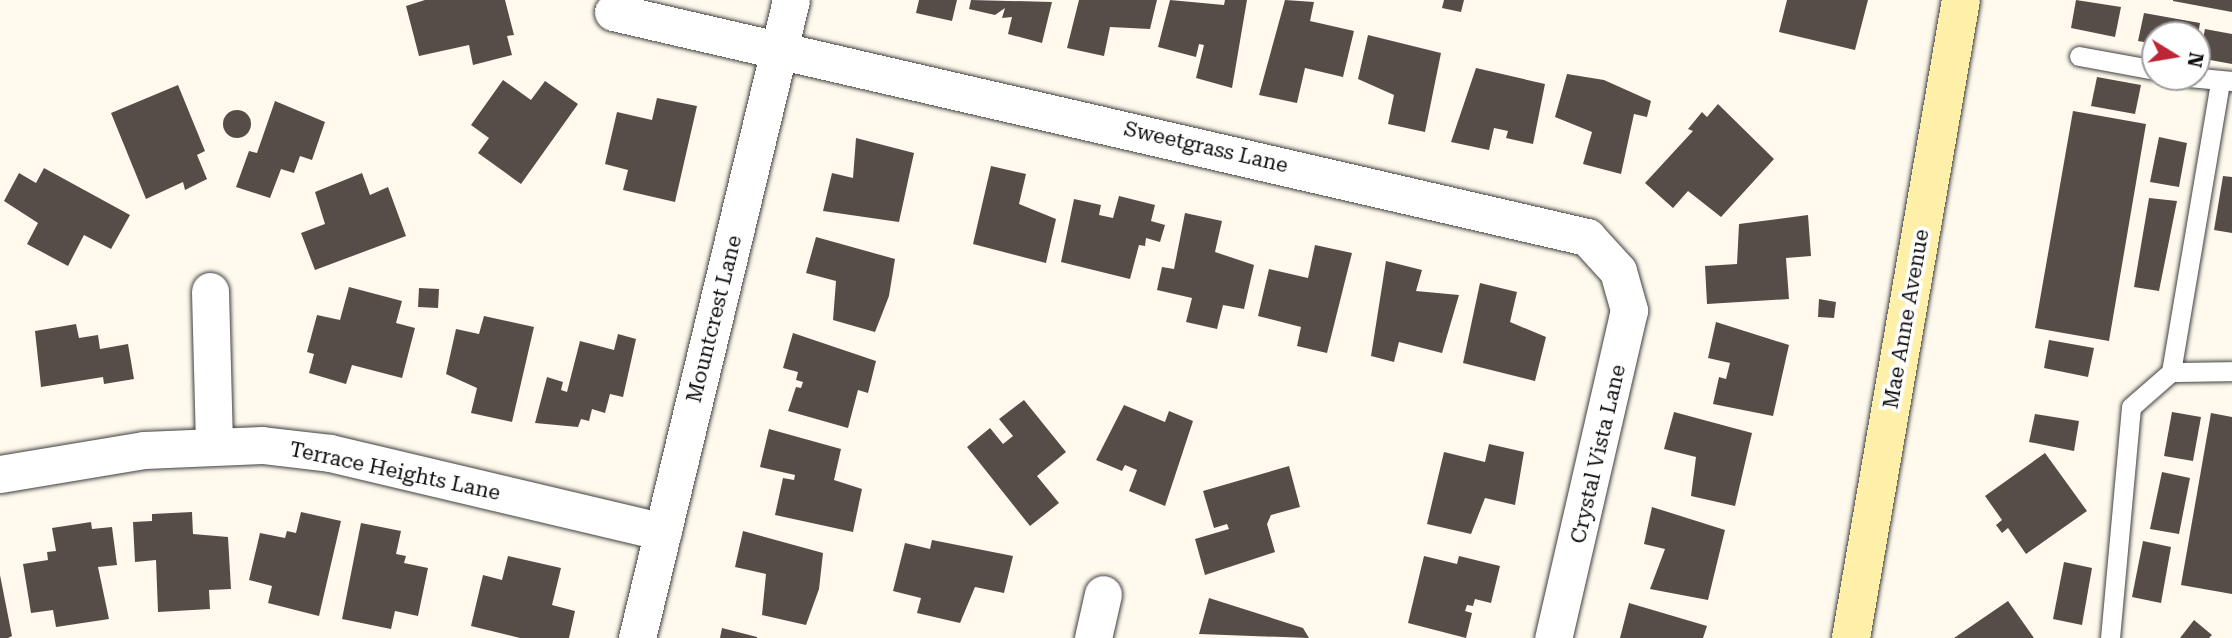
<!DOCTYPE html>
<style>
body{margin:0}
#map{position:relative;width:2232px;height:638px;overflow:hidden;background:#fffaed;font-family:"Roboto Serif",serif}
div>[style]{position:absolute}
.building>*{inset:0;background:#564d49}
.round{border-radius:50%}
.roads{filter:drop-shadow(0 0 2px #404040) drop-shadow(0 0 2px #404040)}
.service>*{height:19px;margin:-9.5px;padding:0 9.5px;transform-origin:9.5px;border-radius:9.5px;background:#fff}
.minor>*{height:37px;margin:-18.5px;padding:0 18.5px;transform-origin:18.5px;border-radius:18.5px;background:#fff}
.secondary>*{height:38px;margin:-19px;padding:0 19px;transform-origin:19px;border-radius:19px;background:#feefa9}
span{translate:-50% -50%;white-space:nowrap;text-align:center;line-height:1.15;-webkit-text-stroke:7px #fff;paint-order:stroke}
.street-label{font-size:21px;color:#0d0d0d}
.north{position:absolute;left:2141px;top:21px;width:70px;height:70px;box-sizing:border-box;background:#fff;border:2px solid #9e9e9e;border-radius:50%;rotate:101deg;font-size:19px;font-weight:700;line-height:28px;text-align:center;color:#0d0d0d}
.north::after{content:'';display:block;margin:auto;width:24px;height:32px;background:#bc2637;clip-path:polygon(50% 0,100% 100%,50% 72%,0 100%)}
</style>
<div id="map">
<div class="building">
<i style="clip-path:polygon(425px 0,505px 0,514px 35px,507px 36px,512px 55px,473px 65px,469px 45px,419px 56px,406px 6px)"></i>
<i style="clip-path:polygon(919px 0,957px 0,952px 21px,916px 13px)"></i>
<i style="clip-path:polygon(971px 0,1052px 2px,1042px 43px,1008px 34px,1012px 17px,1002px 18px,1005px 8px,995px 15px,969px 9px)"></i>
<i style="clip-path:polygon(1079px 0,1157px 0,1150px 29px,1110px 27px,1104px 56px,1067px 48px)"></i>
<i style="clip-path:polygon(1170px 0,1224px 5px,1225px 0,1247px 0,1232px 88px,1196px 78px,1204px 45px,1199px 44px,1196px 57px,1158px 47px)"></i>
<i style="clip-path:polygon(1285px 0,1314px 2px,1310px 21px,1354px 31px,1343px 77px,1305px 68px,1297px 103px,1259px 95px)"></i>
<i style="clip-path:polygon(1444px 0,1464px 0,1461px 12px,1442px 8px)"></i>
<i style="clip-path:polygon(1787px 0,1868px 0,1855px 50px,1779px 32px)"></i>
<i style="clip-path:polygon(2076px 0,2121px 7px,2115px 37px,2071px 28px)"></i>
<i style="clip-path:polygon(2173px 0,2232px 0,2232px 12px,2173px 1px)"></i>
<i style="clip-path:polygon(2144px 13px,2200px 23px,2198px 35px,2155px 35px,2155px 44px,2138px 41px)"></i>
<i style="clip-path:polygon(2205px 29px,2232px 34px,2232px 64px,2199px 58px)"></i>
<i style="clip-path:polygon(1368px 35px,1441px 53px,1425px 132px,1388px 124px,1394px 95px,1358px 79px)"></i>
<i style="clip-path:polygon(1476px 68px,1545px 84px,1533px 144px,1506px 138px,1508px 131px,1494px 128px,1489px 150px,1451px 142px)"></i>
<i style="clip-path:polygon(1567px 74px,1604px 80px,1651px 101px,1647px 117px,1634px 114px,1621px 174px,1583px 164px,1592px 132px,1555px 117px)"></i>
<i style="clip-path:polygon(2097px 77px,2141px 85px,2135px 114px,2091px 106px)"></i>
<i style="clip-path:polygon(503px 80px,531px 100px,545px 81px,578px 104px,521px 184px,478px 153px,489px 138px,471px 125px)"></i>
<i style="clip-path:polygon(178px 85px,205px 151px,197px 155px,207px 179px,185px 190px,183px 182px,146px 199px,111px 113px)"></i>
<i style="clip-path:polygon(657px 98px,697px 106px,675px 202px,623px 190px,628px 170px,605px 164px,617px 112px,652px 120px)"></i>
<i style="clip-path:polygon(275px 101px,325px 122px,312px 160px,300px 156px,294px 173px,281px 169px,270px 198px,236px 187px,249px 151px,257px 153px)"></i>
<i style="clip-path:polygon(1718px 104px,1774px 159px,1721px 217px,1688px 191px,1673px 208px,1645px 183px,1693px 131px,1688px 129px,1702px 112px,1707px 117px)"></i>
<i class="round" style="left:223px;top:110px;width:28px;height:28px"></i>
<i style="clip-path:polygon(2073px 111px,2146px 124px,2109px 341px,2035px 328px)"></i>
<i style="clip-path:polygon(2159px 137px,2187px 143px,2179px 187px,2150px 182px)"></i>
<i style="clip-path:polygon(856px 138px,914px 153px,899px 222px,823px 211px,832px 173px,853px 178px)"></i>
<i style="clip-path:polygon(991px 166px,1026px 174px,1019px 204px,1056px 219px,1046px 263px,973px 244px)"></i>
<i style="clip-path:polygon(44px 168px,130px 215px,111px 249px,84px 235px,68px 266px,27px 244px,38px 223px,4px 201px,19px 173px,36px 183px)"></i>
<i style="clip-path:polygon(362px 173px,370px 195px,388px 187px,406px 236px,315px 270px,301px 233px,325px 224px,315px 192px)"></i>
<i style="clip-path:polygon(2223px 176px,2232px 177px,2232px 233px,2214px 230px)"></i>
<i style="clip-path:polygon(1119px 196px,1155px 205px,1151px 221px,1165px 225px,1160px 242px,1146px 238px,1145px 246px,1139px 245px,1130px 279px,1061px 262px,1074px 199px,1101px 205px,1099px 215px,1113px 218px)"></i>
<i style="clip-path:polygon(2149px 198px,2177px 201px,2159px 291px,2134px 287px)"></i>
<i style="clip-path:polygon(1185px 213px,1222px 221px,1215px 252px,1254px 265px,1244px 309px,1223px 305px,1217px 329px,1186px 322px,1192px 298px,1157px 290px,1162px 267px,1174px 269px)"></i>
<i style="clip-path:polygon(1808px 215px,1811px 256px,1786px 258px,1789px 299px,1707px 304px,1705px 266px,1737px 264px,1739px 224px)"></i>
<i style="clip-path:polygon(816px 237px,895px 259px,889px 296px,875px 332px,833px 320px,836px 281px,806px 273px)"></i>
<i style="clip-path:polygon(1315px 245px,1352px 253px,1327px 353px,1297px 346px,1301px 327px,1258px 316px,1269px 269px,1308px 278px)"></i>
<i style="clip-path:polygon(1386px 261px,1422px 270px,1416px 291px,1459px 295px,1442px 353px,1399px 342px,1394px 362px,1371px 356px)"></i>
<i style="clip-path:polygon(1480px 283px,1517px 292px,1510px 322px,1546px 337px,1535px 381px,1463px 363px)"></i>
<i style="clip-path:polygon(349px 287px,402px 301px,396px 323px,415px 328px,402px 378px,352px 365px,346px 384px,309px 373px,314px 354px,307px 352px,317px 315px,340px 320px)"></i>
<i style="clip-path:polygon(419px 288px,439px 289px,438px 308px,418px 307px)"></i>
<i style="clip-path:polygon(1819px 299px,1836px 302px,1834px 318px,1818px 317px)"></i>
<i style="clip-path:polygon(484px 316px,534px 327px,512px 422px,471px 413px,477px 388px,446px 374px,456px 329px,479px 334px)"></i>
<i style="clip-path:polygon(1716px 322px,1789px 345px,1773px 416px,1713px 404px,1719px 377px,1726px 379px,1730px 363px,1708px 358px)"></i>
<i style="clip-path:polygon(76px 324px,79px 338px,98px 335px,100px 349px,128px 344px,134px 379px,104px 384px,103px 377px,41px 387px,35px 331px)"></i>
<i style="clip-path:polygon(793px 333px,876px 361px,868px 393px,858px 390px,848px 428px,788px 411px,796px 387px,801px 388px,803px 382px,796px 380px,798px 372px,783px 368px)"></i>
<i style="clip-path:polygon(618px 334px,636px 339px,623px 397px,610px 394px,605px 413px,592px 409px,589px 421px,581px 419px,578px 427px,535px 423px,547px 377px,563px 382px,561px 390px,567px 392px,580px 341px,614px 350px)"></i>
<i style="clip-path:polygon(2049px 340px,2094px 348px,2088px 377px,2044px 368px)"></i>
<i style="clip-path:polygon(1024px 400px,1066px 452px,1037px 476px,1059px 503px,1030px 526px,967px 447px,990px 428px,1003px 444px,1013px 436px,999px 419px)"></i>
<i style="clip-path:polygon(1124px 405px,1165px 422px,1169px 411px,1193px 421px,1165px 506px,1129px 491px,1137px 470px,1125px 465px,1122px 471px,1096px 460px)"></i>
<i style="clip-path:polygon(1674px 412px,1752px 433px,1735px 506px,1691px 496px,1696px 457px,1664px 449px)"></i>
<i style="clip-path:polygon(2172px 412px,2201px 417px,2193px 461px,2164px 456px)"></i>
<i style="clip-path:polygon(2211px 413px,2232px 417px,2232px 594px,2181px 585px)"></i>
<i style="clip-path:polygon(2035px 414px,2079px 421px,2074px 451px,2029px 442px)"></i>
<i style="clip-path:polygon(769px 429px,841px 449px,834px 480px,862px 489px,853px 532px,775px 515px,783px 478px,794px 480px,795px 475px,760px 467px)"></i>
<i style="clip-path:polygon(1489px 444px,1524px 452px,1515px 505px,1485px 498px,1471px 534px,1427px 524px,1444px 452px,1485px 462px)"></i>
<i style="clip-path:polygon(2045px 453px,2087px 511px,2026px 554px,2008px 528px,2002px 533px,1996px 525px,2002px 520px,1985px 496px)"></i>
<i style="clip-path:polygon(1289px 466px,1300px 507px,1271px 515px,1267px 524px,1275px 552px,1205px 575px,1195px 539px,1229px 529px,1227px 524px,1214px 528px,1203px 491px)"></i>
<i style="clip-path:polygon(2162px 472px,2190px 478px,2179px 534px,2150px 529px)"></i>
<i style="clip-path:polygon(1652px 507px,1725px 530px,1708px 600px,1650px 589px,1665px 549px,1644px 544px)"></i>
<i style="clip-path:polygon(192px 512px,193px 534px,228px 537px,231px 589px,209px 590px,210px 609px,158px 612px,156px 560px,135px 562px,133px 522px,152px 521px,152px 514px)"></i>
<i style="clip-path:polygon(301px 512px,341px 521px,319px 616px,268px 603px,272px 586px,249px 580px,260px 533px,285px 538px,287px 531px,296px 533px)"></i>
<i style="clip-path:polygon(91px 522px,92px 529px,112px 527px,117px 565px,98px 567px,109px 619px,56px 627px,53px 610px,31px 613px,23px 564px,48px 560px,47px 552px,56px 551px,52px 528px)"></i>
<i style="clip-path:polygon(361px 523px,401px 531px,396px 554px,406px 556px,404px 563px,428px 568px,418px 616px,395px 611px,391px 629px,342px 619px)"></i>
<i style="clip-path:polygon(743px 531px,823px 553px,819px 589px,806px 625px,762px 615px,766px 574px,735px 567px)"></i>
<i style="clip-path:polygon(932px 540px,1013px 556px,1004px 593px,975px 587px,960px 623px,917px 613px,921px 598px,893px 591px,905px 543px,930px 549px)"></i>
<i style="clip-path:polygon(2143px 541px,2171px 547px,2161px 603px,2132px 597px)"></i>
<i style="clip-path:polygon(508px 556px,561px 568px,552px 605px,575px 611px,569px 638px,520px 638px,471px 626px,483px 575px,502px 580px)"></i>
<i style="clip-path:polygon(1424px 556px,1457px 564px,1459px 556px,1500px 566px,1491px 603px,1475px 599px,1473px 606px,1467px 605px,1465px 611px,1472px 613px,1466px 638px,1408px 623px)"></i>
<i style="clip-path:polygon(2064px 562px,2092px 568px,2082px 625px,2053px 619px)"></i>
<i style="clip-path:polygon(0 575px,12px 636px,8px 638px,0 638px)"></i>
<i style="clip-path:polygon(1209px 598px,1303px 628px,1309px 638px,1199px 634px)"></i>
<i style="clip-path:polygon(2008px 601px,2034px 638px,1954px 638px)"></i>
<i style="clip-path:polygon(1629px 603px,1707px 626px,1703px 638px,1620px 638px)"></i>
<i style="clip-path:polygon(2194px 620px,2212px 635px,2209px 638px,2180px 638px)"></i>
<i style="clip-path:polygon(722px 628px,757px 637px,757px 638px,720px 638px)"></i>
</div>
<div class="roads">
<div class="service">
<i style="left:2079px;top:56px;width:77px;rotate:10.4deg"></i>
<i style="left:2189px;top:77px;width:43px;rotate:5.3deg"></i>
<i style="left:2171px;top:372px;width:293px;rotate:-80.4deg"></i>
<i style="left:2110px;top:638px;width:232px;rotate:-84.8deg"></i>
<i style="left:2131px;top:407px;width:53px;rotate:-41.2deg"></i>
<i style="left:2171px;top:372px;width:61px;rotate:-0.9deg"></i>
</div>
<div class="minor">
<i style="left:613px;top:12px;width:1000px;rotate:13.01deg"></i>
<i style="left:1587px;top:237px;width:46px;rotate:47.6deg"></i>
<i style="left:1618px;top:271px;width:41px;rotate:74.2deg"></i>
<i style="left:1629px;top:310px;width:337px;rotate:103deg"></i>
<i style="left:210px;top:291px;width:153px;rotate:88.5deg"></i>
<i style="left:0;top:474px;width:146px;rotate:-9.5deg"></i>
<i style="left:144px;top:450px;width:118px;rotate:-2.4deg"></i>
<i style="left:262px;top:445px;width:68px;rotate:6.7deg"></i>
<i style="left:330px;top:453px;width:342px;rotate:13.3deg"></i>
<i style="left:637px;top:638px;width:656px;rotate:-76.43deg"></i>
<i style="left:1093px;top:638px;width:45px;rotate:-77.2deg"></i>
</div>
<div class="secondary">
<i style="left:1851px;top:638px;width:647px;rotate:-80.22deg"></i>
</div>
</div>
<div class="street-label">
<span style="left:1206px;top:147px;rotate:13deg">Sweetgrass Lane</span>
<span style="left:714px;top:319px;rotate:-76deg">Mountcrest Lane</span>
<span style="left:1906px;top:319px;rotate:-80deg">Mae Anne Avenue</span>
<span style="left:1598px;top:454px;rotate:-77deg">Crystal Vista Lane</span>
<span style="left:395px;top:471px;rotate:12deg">Terrace Heights Lane</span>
</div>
<div class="north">N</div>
</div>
